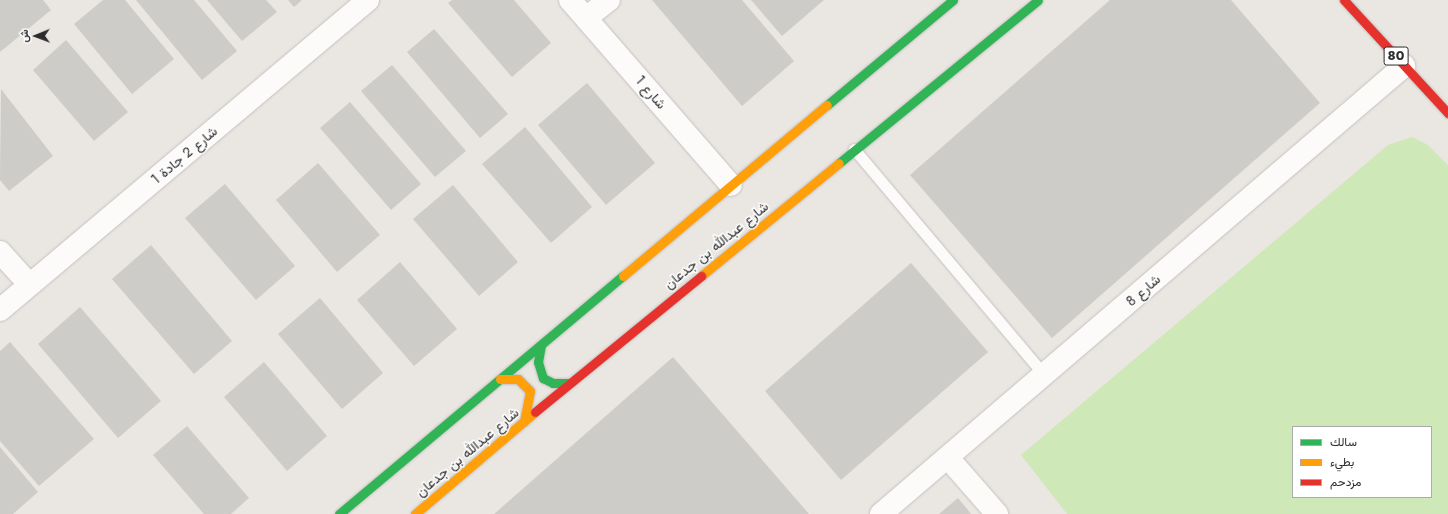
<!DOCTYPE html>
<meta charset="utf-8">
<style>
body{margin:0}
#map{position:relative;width:1448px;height:514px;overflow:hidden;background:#eae6e1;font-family:Jost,Vazirmatn,sans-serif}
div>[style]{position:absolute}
.green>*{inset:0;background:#cee8b7}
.building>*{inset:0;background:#ceccc8}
.roads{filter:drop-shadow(0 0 1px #c3c2c2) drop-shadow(0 0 1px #c3c2c2)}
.lane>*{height:11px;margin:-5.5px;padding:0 5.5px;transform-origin:5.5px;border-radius:5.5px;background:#fcfbfa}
.street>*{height:22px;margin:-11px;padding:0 11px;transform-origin:11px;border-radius:11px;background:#fcfbfa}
.fast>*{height:9px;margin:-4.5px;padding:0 4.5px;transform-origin:4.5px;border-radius:4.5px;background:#30b455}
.slow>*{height:9px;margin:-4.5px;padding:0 4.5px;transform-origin:4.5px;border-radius:4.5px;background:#ff9f0a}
.jam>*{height:9px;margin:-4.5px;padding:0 4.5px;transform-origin:4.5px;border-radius:4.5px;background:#e5322d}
span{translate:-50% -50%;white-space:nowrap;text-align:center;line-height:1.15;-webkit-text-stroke:3px #fff;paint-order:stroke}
.shield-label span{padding:1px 3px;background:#fff;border:1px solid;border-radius:3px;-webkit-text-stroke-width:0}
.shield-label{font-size:13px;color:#2c2c2c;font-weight:700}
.street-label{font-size:14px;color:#2c2c2c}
.legend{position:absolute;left:1292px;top:426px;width:140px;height:72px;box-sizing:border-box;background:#fff;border:1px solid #ababab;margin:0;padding:5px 7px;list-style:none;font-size:12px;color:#2c2c2c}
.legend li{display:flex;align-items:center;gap:8px;height:20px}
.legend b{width:20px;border:1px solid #ababab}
.north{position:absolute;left:16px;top:16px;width:40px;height:40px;-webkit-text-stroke:3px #fff;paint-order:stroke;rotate:269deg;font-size:11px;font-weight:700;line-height:16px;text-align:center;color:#2c2c2c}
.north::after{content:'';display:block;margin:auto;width:14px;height:18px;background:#2c2c2c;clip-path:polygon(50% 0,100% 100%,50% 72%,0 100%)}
</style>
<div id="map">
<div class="green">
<i style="clip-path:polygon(evenodd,1412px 137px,1428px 145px,1448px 165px,1448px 514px,1067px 514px,1021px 455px,1388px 145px,1412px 137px,1293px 427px,1431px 427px,1431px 497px,1293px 497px,1293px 427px)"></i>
</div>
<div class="building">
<i style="clip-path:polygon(0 0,43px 0,51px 10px,0 52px)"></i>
<i style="clip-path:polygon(103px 0,125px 0,174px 59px,132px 94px,74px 24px)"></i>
<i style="clip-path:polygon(136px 0,194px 0,237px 51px,202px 80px)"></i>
<i style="clip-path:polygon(207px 0,266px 0,277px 12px,242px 41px)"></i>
<i style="clip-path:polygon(288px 0,302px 0,294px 7px)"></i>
<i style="clip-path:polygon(452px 0,514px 0,551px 43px,512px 77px,448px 3px)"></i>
<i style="clip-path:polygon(652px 0,742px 0,794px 61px,742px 106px)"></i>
<i style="clip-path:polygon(751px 0,824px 0,782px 36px)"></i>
<i style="clip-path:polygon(1110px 0,1231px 0,1320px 103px,1052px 338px,910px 175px)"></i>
<i style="clip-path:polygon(434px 29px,508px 114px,480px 138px,407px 52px)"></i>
<i style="clip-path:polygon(66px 40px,128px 112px,94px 141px,33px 70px)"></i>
<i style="clip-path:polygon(392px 65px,466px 151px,435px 177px,361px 91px)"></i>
<i style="clip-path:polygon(587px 83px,655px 163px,606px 205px,538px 125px)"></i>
<i style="clip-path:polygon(1px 89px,53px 156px,9px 191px,0 180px)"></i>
<i style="clip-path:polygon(350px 102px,421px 184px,391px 210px,320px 128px)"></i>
<i style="clip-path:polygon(525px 127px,592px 207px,551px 243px,482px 164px)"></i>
<i style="clip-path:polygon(318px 163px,380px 235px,337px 272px,276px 200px)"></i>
<i style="clip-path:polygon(225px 184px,295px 266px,256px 300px,185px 218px)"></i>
<i style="clip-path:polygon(453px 185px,518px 262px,479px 296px,413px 219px)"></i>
<i style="clip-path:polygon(151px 245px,232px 341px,194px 374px,112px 279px)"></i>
<i style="clip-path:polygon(400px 262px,457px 329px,414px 366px,357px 300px)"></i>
<i style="clip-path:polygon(911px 263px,988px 352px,841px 480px,765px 391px)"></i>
<i style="clip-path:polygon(320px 298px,383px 373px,342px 409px,278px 334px)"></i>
<i style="clip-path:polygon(80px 307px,161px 401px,118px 438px,38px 344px)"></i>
<i style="clip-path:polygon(10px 342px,94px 439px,39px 486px,0 441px,0 351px)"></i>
<i style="clip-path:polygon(673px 357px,809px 514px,494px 514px,567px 450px)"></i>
<i style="clip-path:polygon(264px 362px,327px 436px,287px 471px,224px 397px)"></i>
<i style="clip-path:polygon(187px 426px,249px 498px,231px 514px,204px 514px,153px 455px)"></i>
<i style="clip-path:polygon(0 447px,38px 492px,13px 514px,0 514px)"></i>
<i style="clip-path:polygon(958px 498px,971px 514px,939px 514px)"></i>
</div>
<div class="roads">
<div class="lane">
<i style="left:854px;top:149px;width:295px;rotate:49.9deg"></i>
</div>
<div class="street">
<i style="left:570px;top:0;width:245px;rotate:49deg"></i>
<i style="left:586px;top:18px;width:29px;rotate:-38deg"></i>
<i style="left:0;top:252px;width:43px;rotate:47.8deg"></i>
<i style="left:0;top:310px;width:481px;rotate:-40.1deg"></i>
<i style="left:949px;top:459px;width:73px;rotate:48.9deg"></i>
<i style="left:881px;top:514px;width:689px;rotate:-40.58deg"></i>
</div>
<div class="fast">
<i style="left:827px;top:105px;width:164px;rotate:-39.8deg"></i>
<i style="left:839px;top:163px;width:257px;rotate:-39.3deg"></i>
<i style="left:541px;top:345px;width:17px;rotate:100deg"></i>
<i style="left:538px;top:362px;width:17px;rotate:73deg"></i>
<i style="left:543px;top:378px;width:11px;rotate:27deg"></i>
<i style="left:553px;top:383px;width:17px"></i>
<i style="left:339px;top:514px;width:371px;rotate:-40deg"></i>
</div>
<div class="slow">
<i style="left:623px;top:276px;width:266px;rotate:-40deg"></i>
<i style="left:701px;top:276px;width:178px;rotate:-39.3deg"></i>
<i style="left:500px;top:379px;width:18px"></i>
<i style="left:518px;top:379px;width:17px;rotate:45deg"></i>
<i style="left:530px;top:391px;width:31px;rotate:101deg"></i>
<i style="left:415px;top:514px;width:157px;rotate:-40.4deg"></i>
</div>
<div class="jam">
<i style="left:1344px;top:0;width:154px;rotate:47.4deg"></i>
<i style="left:535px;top:412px;width:215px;rotate:-39.3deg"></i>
</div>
</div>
<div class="shield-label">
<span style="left:1396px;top:56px">80</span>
</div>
<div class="street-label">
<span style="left:651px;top:92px;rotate:49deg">شارع 1</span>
<span style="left:184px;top:155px;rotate:-40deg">شارع 2 جادة 1</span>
<span style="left:716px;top:245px;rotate:-39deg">شارع عبدالله بن جدعان</span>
<span style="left:1143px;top:290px;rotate:-41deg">شارع 8</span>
<span style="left:467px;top:452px;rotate:-40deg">شارع عبدالله بن جدعان</span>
</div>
<ul class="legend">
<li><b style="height:5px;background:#30b455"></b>سالك</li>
<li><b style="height:5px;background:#ff9f0a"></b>بطيء</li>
<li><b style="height:5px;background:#e5322d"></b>مزدحم</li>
</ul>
<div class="north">ش</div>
</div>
